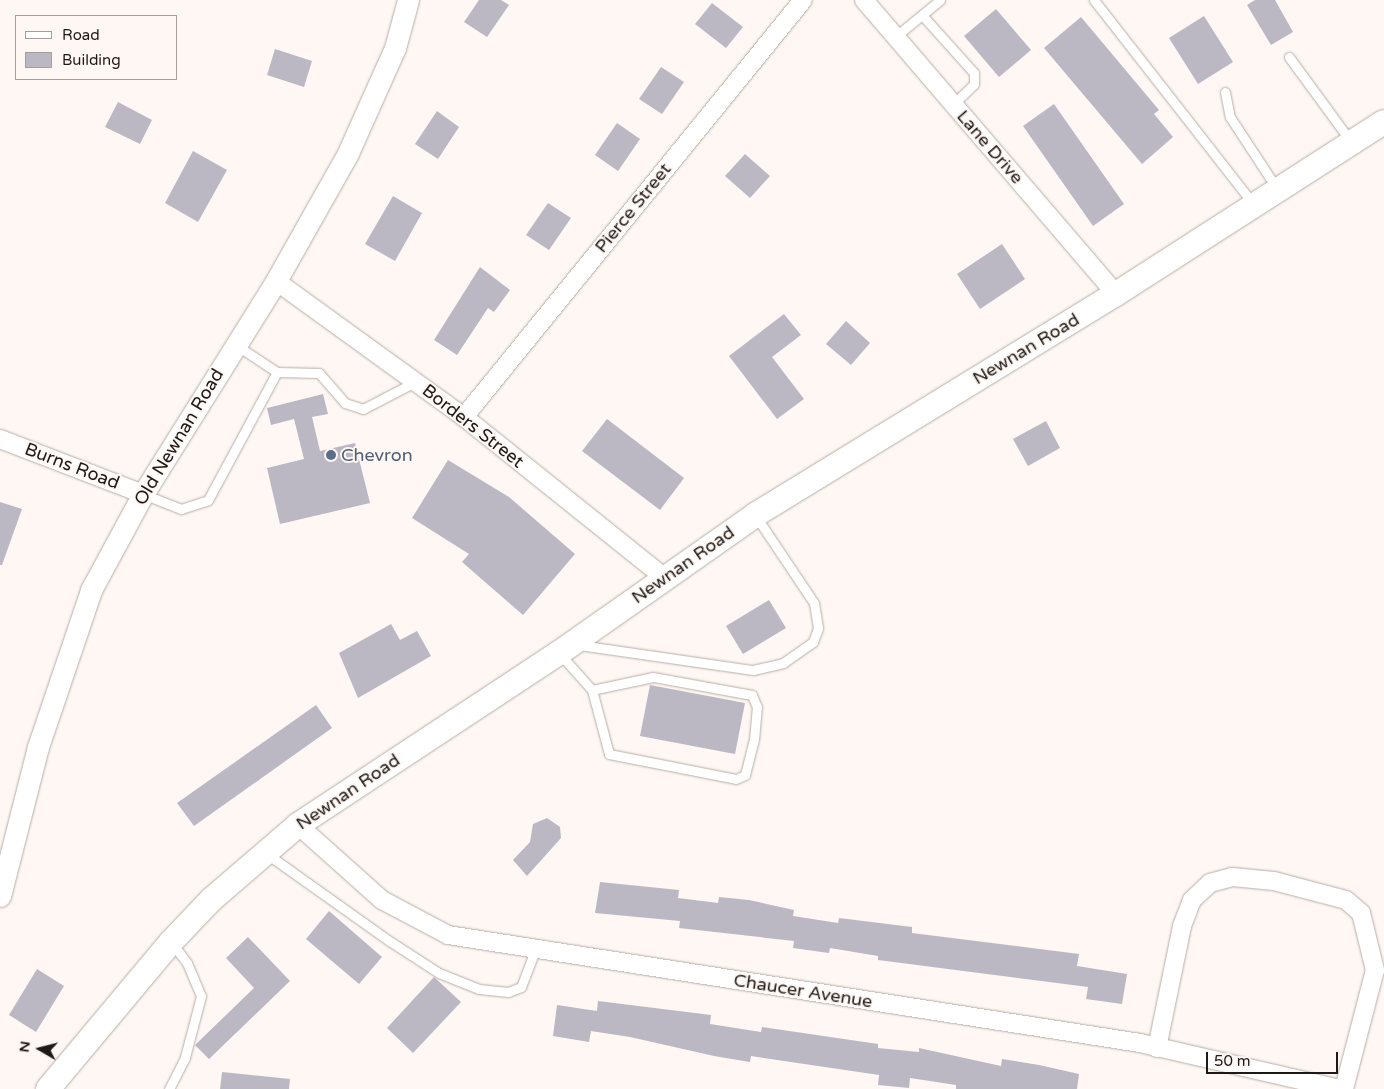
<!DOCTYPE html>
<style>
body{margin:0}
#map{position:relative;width:1384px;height:1089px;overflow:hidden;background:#fef7f3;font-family:"Varela Round",sans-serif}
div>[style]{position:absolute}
.building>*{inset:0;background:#bbb8c3}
.roads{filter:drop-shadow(0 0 1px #b8ada6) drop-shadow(0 0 1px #b8ada6)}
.service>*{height:9px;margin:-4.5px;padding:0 4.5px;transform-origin:4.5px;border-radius:4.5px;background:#fff}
.minor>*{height:18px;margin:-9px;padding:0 9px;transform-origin:9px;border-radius:9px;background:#fff}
.tertiary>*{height:21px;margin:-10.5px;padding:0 10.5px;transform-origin:10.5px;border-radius:10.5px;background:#fff}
.secondary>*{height:24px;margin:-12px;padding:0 12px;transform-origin:12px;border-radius:12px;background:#fff}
.dots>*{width:14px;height:14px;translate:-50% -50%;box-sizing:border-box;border:2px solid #fef7f3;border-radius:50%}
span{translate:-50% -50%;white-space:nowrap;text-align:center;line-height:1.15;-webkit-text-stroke:4px #fef7f3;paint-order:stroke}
.street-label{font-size:18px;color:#1d1917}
.service-label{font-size:18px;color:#4e5e75}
.left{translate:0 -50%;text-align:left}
.legend{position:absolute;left:15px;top:15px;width:162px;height:65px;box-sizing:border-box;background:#fef7f3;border:1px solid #a49e9b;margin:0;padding:6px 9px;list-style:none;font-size:15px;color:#1d1917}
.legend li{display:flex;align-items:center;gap:10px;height:25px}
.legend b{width:25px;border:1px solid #a49e9b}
.north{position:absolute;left:15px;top:1024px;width:50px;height:50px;-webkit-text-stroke:4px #fef7f3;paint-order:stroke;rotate:278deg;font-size:14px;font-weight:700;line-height:20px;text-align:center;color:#1d1917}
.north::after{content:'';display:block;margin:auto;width:18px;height:22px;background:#1d1917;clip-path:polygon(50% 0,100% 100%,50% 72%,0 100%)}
.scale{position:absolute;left:1206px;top:1052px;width:132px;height:22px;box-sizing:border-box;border:2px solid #1d1917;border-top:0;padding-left:6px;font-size:15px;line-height:18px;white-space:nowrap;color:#1d1917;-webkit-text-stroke:4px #fef7f3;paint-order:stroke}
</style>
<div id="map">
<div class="building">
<i style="clip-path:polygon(479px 0,501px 0,509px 5px,487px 37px,464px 22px)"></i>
<i style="clip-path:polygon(1255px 0,1275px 0,1293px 32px,1271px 45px,1247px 5px)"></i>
<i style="clip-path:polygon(712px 3px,743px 27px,726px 48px,695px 24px)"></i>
<i style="clip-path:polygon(996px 9px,1031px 50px,999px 77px,964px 36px)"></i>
<i style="clip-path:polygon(1204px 16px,1233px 62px,1198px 84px,1169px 38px)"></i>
<i style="clip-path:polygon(1081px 17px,1159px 110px,1154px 114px,1173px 137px,1142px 164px,1044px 48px)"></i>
<i style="clip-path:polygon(275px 49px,312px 61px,304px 87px,267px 75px)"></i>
<i style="clip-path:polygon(661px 67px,684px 82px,662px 114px,639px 99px)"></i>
<i style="clip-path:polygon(118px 102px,152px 120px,140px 144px,105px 127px)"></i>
<i style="clip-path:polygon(1054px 104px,1124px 204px,1093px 226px,1023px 126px)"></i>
<i style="clip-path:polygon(437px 111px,459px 127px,438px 159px,415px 144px)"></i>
<i style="clip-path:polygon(617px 123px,640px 139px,618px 171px,595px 155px)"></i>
<i style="clip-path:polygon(193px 151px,227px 170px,198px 222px,165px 203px)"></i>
<i style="clip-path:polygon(745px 154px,770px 176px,750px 198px,725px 176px)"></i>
<i style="clip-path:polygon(393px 196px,422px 213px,395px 261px,365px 244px)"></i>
<i style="clip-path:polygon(548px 203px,571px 218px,549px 250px,526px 235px)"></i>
<i style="clip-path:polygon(1002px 244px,1025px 279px,980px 309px,957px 274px)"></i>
<i style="clip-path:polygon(480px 267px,510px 290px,494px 312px,488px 308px,457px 355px,434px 340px)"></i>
<i style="clip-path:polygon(784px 314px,801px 335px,772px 357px,804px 399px,777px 419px,729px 356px)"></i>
<i style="clip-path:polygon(846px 321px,870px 343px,851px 365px,826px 344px)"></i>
<i style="clip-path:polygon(323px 394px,328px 414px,312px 417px,320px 451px,355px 443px,370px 503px,280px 524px,267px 468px,304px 459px,294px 419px,271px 425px,267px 408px)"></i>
<i style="clip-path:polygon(607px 419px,684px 478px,660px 510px,582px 451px)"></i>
<i style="clip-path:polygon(1046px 421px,1060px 448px,1028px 466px,1013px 439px)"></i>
<i style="clip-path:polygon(448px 460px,509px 497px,575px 554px,523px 615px,462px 562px,469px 554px,412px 518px)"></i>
<i style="clip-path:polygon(0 502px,22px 509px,2px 565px,0 565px)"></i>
<i style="clip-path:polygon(769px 600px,786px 628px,743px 654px,726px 626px)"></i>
<i style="clip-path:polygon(391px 624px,400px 640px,417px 631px,431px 656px,358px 698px,339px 653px)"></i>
<i style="clip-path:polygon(650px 685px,745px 703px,735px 754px,640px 736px)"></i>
<i style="clip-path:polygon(316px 705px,332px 728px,194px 826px,177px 803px)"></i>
<i style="clip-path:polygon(547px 818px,560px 827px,561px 838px,527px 876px,513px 860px,530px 842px,533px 824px)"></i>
<i style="clip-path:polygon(600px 882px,679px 890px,678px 898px,718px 903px,719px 897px,749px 900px,794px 910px,793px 916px,838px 923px,839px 918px,912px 927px,912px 933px,1079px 954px,1077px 966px,1127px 974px,1122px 1004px,1086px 999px,1088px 987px,878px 960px,878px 956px,830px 948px,829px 953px,793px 948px,794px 941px,679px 928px,680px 921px,595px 913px)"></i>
<i style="clip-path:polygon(329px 911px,382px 957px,359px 984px,306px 939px)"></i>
<i style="clip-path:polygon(248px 937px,290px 981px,209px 1059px,195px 1045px,254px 988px,226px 958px)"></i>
<i style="clip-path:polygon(37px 969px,64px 986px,36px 1032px,9px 1015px)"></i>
<i style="clip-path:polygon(434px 977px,461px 1002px,413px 1053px,387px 1028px)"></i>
<i style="clip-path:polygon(598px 1001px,711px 1015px,710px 1024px,761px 1032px,762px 1027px,878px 1044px,878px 1048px,919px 1052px,919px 1048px,1001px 1066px,1002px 1059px,1039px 1065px,1079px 1074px,1077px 1089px,956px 1089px,956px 1085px,910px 1078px,909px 1088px,878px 1085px,879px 1075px,751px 1056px,750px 1062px,714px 1056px,630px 1037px,591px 1031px,589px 1042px,553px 1036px,557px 1005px,597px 1011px)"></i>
<i style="clip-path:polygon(222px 1072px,290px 1079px,289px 1089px,220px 1089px)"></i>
</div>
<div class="roads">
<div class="service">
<i style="left:1094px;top:0;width:260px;rotate:52deg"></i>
<i style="left:922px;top:15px;width:78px;rotate:48.1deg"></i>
<i style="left:974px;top:73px;width:11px;rotate:90deg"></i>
<i style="left:974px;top:84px;width:29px;rotate:136deg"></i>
<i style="left:896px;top:36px;width:57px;rotate:-39.3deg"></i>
<i style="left:1289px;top:57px;width:107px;rotate:53.8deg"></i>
<i style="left:1225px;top:92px;width:25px;rotate:79deg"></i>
<i style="left:1230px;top:117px;width:87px;rotate:56.7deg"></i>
<i style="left:236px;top:345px;width:49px;rotate:33.4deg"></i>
<i style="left:277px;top:372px;width:42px;rotate:1.4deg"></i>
<i style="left:319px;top:373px;width:40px;rotate:49deg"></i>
<i style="left:345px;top:403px;width:19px;rotate:18deg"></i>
<i style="left:363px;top:409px;width:59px;rotate:-27.4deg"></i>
<i style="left:143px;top:494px;width:41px;rotate:21.5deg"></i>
<i style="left:181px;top:509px;width:28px;rotate:-18deg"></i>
<i style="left:208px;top:500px;width:145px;rotate:-61.7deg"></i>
<i style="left:579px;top:645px;width:176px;rotate:8.2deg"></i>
<i style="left:753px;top:670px;width:31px;rotate:-13deg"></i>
<i style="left:783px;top:663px;width:37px;rotate:-35deg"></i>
<i style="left:813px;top:642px;width:15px;rotate:-70deg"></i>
<i style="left:818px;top:628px;width:25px;rotate:-99deg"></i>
<i style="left:814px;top:603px;width:106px;rotate:-123.8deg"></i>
<i style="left:559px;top:653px;width:50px;rotate:48.3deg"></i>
<i style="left:592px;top:690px;width:66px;rotate:75.1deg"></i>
<i style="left:609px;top:754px;width:129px;rotate:11.1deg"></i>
<i style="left:736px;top:779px;width:10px;rotate:-24deg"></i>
<i style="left:745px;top:775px;width:36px;rotate:-76deg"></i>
<i style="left:754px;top:740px;width:33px;rotate:-85deg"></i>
<i style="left:757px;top:707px;width:13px;rotate:-113deg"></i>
<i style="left:752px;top:695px;width:101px;rotate:-169.7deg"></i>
<i style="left:653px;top:677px;width:62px;rotate:168deg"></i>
<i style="left:267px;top:854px;width:152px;rotate:35.4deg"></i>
<i style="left:391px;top:942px;width:57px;rotate:32.9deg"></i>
<i style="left:439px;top:973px;width:43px;rotate:21.8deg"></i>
<i style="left:479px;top:989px;width:29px;rotate:6deg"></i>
<i style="left:508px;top:992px;width:14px;rotate:-21deg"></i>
<i style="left:521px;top:987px;width:40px;rotate:-69deg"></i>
<i style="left:169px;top:1089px;width:36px;rotate:-63deg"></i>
<i style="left:185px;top:1057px;width:63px;rotate:-75.3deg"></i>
<i style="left:201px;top:996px;width:36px;rotate:-113deg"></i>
<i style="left:187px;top:963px;width:25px;rotate:-127deg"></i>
</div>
<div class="minor">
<i style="left:864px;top:0;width:387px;rotate:49.4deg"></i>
<i style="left:276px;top:281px;width:232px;rotate:35.9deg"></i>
<i style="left:464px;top:417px;width:258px;rotate:38.7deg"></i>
<i style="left:464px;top:417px;width:537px;rotate:-50.89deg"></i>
<i style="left:0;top:439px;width:153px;rotate:21deg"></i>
<i style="left:298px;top:825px;width:113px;rotate:41.8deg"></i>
<i style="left:382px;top:900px;width:75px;rotate:27.9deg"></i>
<i style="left:448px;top:935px;width:700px;rotate:8.87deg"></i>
<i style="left:1140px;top:1043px;width:205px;rotate:13deg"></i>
<i style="left:1157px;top:1048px;width:125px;rotate:-78.4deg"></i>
<i style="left:1182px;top:926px;width:28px;rotate:-69deg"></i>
<i style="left:1192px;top:900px;width:25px;rotate:-43deg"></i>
<i style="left:1210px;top:883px;width:23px;rotate:-15deg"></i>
<i style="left:1232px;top:877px;width:42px;rotate:5.4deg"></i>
<i style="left:1274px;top:881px;width:74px;rotate:14.8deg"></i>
<i style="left:1346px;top:900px;width:20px;rotate:41deg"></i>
<i style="left:1361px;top:913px;width:59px;rotate:76.2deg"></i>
<i style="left:1375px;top:970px;width:123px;rotate:104.6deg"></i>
</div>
<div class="tertiary">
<i style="left:0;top:896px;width:154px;rotate:-75.7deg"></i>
<i style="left:38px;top:747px;width:166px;rotate:-71.3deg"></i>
<i style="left:91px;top:590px;width:109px;rotate:-61.6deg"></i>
<i style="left:143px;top:494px;width:251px;rotate:-58deg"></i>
<i style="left:276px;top:281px;width:147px;rotate:-60.6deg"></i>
<i style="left:348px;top:153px;width:115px;rotate:-65.9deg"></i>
<i style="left:395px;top:48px;width:50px;rotate:-74.8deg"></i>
</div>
<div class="secondary">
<i style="left:48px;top:1089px;width:192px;rotate:-50.1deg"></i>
<i style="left:171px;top:942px;width:59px;rotate:-46.4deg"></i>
<i style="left:212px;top:899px;width:113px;rotate:-40.7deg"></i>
<i style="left:298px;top:825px;width:313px;rotate:-33.4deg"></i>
<i style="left:559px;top:653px;width:240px;rotate:-35.1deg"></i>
<i style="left:755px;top:515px;width:423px;rotate:-31.5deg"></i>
<i style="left:1116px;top:294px;width:318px;rotate:-32.7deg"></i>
</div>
</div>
<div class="dots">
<i style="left:331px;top:455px;background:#5c6f8a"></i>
</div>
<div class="street-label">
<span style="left:990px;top:147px;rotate:49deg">Lane Drive</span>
<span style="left:633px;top:208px;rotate:-51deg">Pierce Street</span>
<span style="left:1026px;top:349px;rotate:-31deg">Newnan Road</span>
<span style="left:473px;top:426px;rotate:38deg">Borders Street</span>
<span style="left:179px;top:437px;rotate:-59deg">Old Newnan Road</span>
<span style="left:72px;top:466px;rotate:21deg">Burns Road</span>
<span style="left:683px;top:565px;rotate:-35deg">Newnan Road</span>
<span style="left:348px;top:792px;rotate:-34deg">Newnan Road</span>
<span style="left:803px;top:991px;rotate:9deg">Chaucer Avenue</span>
</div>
<div class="service-label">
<span class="left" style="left:341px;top:455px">Chevron</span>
</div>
<ul class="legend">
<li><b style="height:6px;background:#fff"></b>Road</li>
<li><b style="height:14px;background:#bbb8c3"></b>Building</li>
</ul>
<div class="north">N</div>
<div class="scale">50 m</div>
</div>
